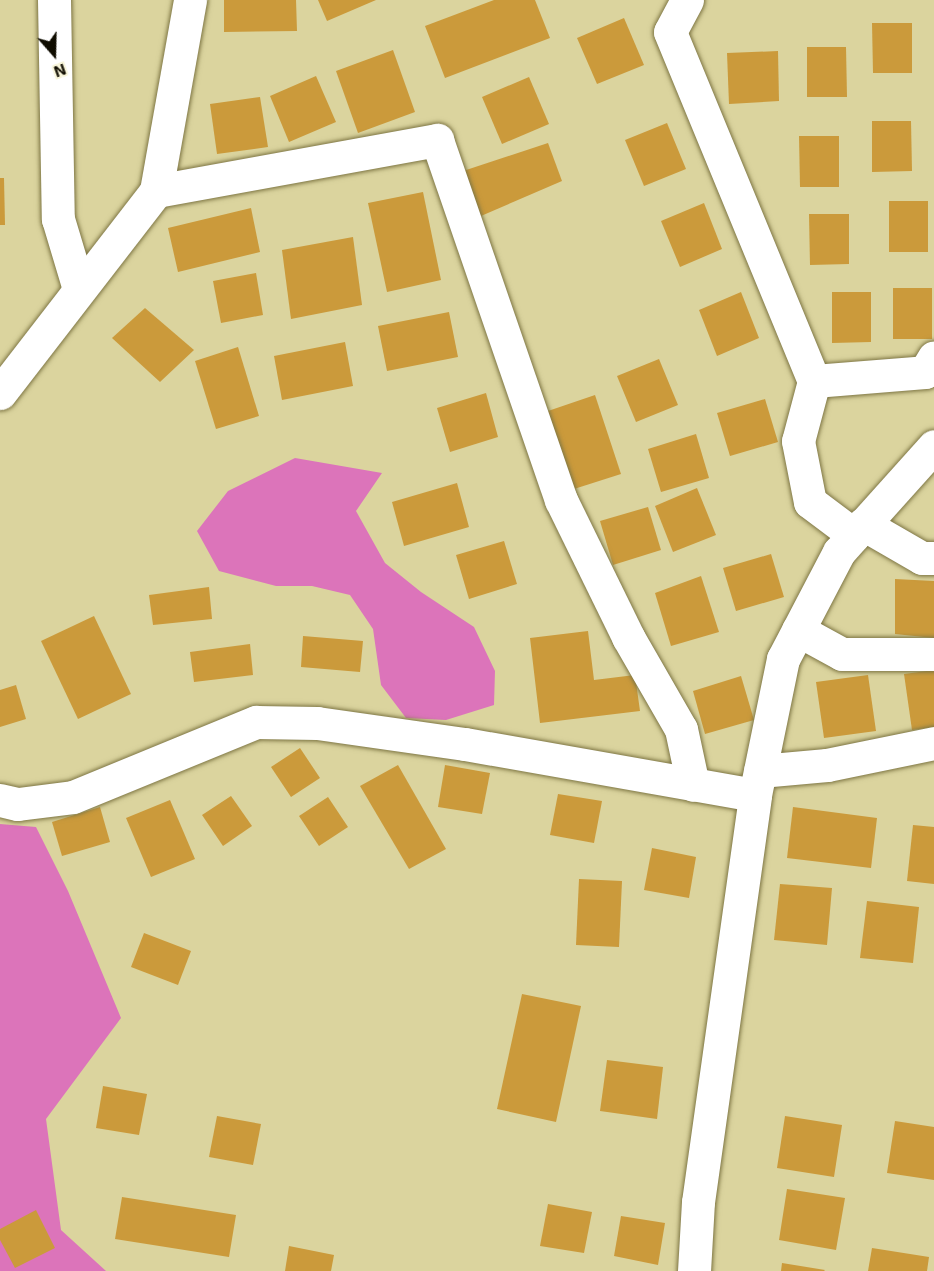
<!DOCTYPE html>
<style>
body{margin:0}
#map{position:relative;width:934px;height:1271px;overflow:hidden;background:#dbd49e;font-family:"Exo 2",sans-serif}
div>[style]{position:absolute}
.forest>*{inset:0;background:#dc74ba}
.building>*{inset:0;background:#cb9a3b}
.roads{filter:drop-shadow(0 0 2px #7e7644) drop-shadow(0 0 2px #7e7644)}
.minor>*{height:33px;margin:-16.5px;padding:0 16.5px;transform-origin:16.5px;border-radius:16.5px;background:#fff}
span{translate:-50% -50%;white-space:nowrap;text-align:center;line-height:1.15;-webkit-text-stroke:4.5px #f7f4d9;paint-order:stroke}
.north{position:absolute;left:24px;top:24px;width:60px;height:60px;-webkit-text-stroke:4px #f7f4d9;paint-order:stroke;rotate:160deg;font-size:16px;font-weight:700;line-height:24px;text-align:center;color:#0f0c00}
.north::after{content:'';display:block;margin:auto;width:21px;height:27px;background:#0f0c00;clip-path:polygon(50% 0,100% 100%,50% 72%,0 100%)}
</style>
<div id="map">
<div class="forest">
<i style="clip-path:polygon(295px 458px,382px 473px,356px 511px,385px 563px,421px 592px,474px 627px,495px 671px,494px 705px,446px 720px,406px 718px,381px 685px,373px 629px,350px 595px,312px 586px,276px 586px,219px 571px,197px 531px,228px 491px)"></i>
<i style="clip-path:polygon(0 824px,36px 827px,68px 891px,121px 1018px,46px 1119px,61px 1230px,106px 1271px,0 1271px)"></i>
</div>
<div class="building">
<i style="clip-path:polygon(224px 0,296px 0,297px 31px,224px 32px)"></i>
<i style="clip-path:polygon(318px 0,376px 0,327px 21px)"></i>
<i style="clip-path:polygon(494px 0,535px 0,550px 38px,445px 78px,425px 26px)"></i>
<i style="clip-path:polygon(624px 18px,644px 65px,597px 84px,577px 38px)"></i>
<i style="clip-path:polygon(872px 23px,912px 23px,912px 73px,873px 73px)"></i>
<i style="clip-path:polygon(807px 47px,846px 47px,847px 97px,807px 97px)"></i>
<i style="clip-path:polygon(393px 50px,415px 112px,358px 133px,336px 71px)"></i>
<i style="clip-path:polygon(778px 51px,779px 101px,729px 104px,727px 53px)"></i>
<i style="clip-path:polygon(316px 76px,336px 122px,289px 142px,270px 96px)"></i>
<i style="clip-path:polygon(529px 77px,549px 124px,502px 144px,482px 97px)"></i>
<i style="clip-path:polygon(260px 97px,268px 147px,217px 154px,210px 104px)"></i>
<i style="clip-path:polygon(872px 121px,911px 121px,912px 171px,872px 172px)"></i>
<i style="clip-path:polygon(667px 123px,686px 169px,644px 186px,625px 140px)"></i>
<i style="clip-path:polygon(799px 136px,839px 136px,839px 187px,800px 187px)"></i>
<i style="clip-path:polygon(548px 143px,562px 181px,474px 219px,454px 174px)"></i>
<i style="clip-path:polygon(0 178px,4px 178px,5px 225px,0 225px)"></i>
<i style="clip-path:polygon(423px 192px,441px 280px,387px 292px,368px 203px)"></i>
<i style="clip-path:polygon(889px 201px,928px 201px,928px 252px,889px 252px)"></i>
<i style="clip-path:polygon(704px 203px,722px 249px,680px 267px,661px 221px)"></i>
<i style="clip-path:polygon(251px 208px,260px 252px,178px 272px,168px 228px)"></i>
<i style="clip-path:polygon(809px 214px,849px 214px,849px 264px,810px 265px)"></i>
<i style="clip-path:polygon(353px 237px,362px 305px,291px 319px,282px 250px)"></i>
<i style="clip-path:polygon(256px 273px,263px 315px,221px 323px,213px 281px)"></i>
<i style="clip-path:polygon(893px 288px,932px 288px,932px 339px,893px 339px)"></i>
<i style="clip-path:polygon(741px 292px,759px 338px,717px 356px,699px 310px)"></i>
<i style="clip-path:polygon(832px 292px,871px 292px,871px 342px,832px 343px)"></i>
<i style="clip-path:polygon(145px 308px,194px 350px,160px 382px,112px 338px)"></i>
<i style="clip-path:polygon(449px 312px,458px 357px,387px 371px,378px 326px)"></i>
<i style="clip-path:polygon(345px 342px,353px 386px,282px 400px,274px 356px)"></i>
<i style="clip-path:polygon(238px 347px,259px 416px,216px 429px,195px 361px)"></i>
<i style="clip-path:polygon(659px 359px,678px 405px,636px 422px,617px 376px)"></i>
<i style="clip-path:polygon(486px 393px,498px 437px,450px 452px,437px 408px)"></i>
<i style="clip-path:polygon(595px 395px,621px 474px,574px 489px,548px 411px)"></i>
<i style="clip-path:polygon(765px 399px,778px 442px,730px 456px,717px 413px)"></i>
<i style="clip-path:polygon(696px 434px,709px 478px,661px 492px,648px 449px)"></i>
<i style="clip-path:polygon(457px 483px,469px 527px,404px 546px,392px 502px)"></i>
<i style="clip-path:polygon(697px 488px,716px 535px,673px 552px,655px 506px)"></i>
<i style="clip-path:polygon(648px 507px,661px 550px,613px 565px,600px 521px)"></i>
<i style="clip-path:polygon(504px 541px,517px 584px,469px 599px,456px 555px)"></i>
<i style="clip-path:polygon(771px 554px,784px 597px,736px 611px,723px 568px)"></i>
<i style="clip-path:polygon(701px 576px,719px 632px,671px 646px,655px 593px)"></i>
<i style="clip-path:polygon(895px 579px,934px 581px,934px 638px,895px 634px)"></i>
<i style="clip-path:polygon(209px 587px,212px 619px,153px 625px,149px 595px)"></i>
<i style="clip-path:polygon(94px 616px,131px 694px,78px 719px,41px 641px)"></i>
<i style="clip-path:polygon(588px 631px,594px 680px,635px 675px,640px 711px,540px 723px,530px 638px)"></i>
<i style="clip-path:polygon(303px 636px,363px 641px,360px 672px,301px 667px)"></i>
<i style="clip-path:polygon(250px 644px,253px 675px,194px 682px,190px 652px)"></i>
<i style="clip-path:polygon(934px 670px,934px 727px,912px 730px,904px 674px)"></i>
<i style="clip-path:polygon(868px 675px,876px 731px,824px 738px,816px 682px)"></i>
<i style="clip-path:polygon(741px 676px,754px 720px,705px 734px,693px 691px)"></i>
<i style="clip-path:polygon(16px 685px,26px 719px,0 727px,0 690px)"></i>
<i style="clip-path:polygon(300px 748px,320px 778px,291px 797px,271px 767px)"></i>
<i style="clip-path:polygon(398px 765px,446px 849px,409px 869px,360px 786px)"></i>
<i style="clip-path:polygon(445px 765px,490px 773px,482px 814px,438px 807px)"></i>
<i style="clip-path:polygon(558px 794px,602px 801px,594px 843px,550px 835px)"></i>
<i style="clip-path:polygon(231px 796px,252px 826px,223px 846px,202px 815px)"></i>
<i style="clip-path:polygon(328px 797px,348px 827px,319px 846px,299px 816px)"></i>
<i style="clip-path:polygon(170px 800px,195px 859px,151px 877px,126px 818px)"></i>
<i style="clip-path:polygon(100px 807px,110px 842px,62px 856px,52px 822px)"></i>
<i style="clip-path:polygon(793px 807px,877px 818px,871px 868px,787px 858px)"></i>
<i style="clip-path:polygon(913px 825px,934px 827px,934px 884px,907px 881px)"></i>
<i style="clip-path:polygon(652px 848px,696px 857px,689px 898px,644px 890px)"></i>
<i style="clip-path:polygon(579px 879px,622px 881px,619px 947px,576px 945px)"></i>
<i style="clip-path:polygon(780px 884px,832px 888px,827px 945px,774px 940px)"></i>
<i style="clip-path:polygon(867px 901px,919px 907px,913px 963px,860px 958px)"></i>
<i style="clip-path:polygon(144px 933px,191px 951px,178px 985px,131px 967px)"></i>
<i style="clip-path:polygon(522px 994px,581px 1006px,556px 1122px,497px 1109px)"></i>
<i style="clip-path:polygon(607px 1060px,663px 1067px,657px 1119px,600px 1111px)"></i>
<i style="clip-path:polygon(103px 1086px,147px 1094px,139px 1135px,96px 1128px)"></i>
<i style="clip-path:polygon(217px 1116px,261px 1124px,253px 1165px,209px 1157px)"></i>
<i style="clip-path:polygon(785px 1116px,842px 1125px,834px 1177px,777px 1168px)"></i>
<i style="clip-path:polygon(895px 1121px,934px 1127px,934px 1180px,887px 1173px)"></i>
<i style="clip-path:polygon(787px 1189px,845px 1198px,836px 1250px,779px 1240px)"></i>
<i style="clip-path:polygon(122px 1197px,236px 1215px,229px 1257px,115px 1239px)"></i>
<i style="clip-path:polygon(548px 1204px,592px 1212px,584px 1253px,540px 1246px)"></i>
<i style="clip-path:polygon(36px 1210px,55px 1248px,15px 1268px,0 1240px,0 1229px)"></i>
<i style="clip-path:polygon(621px 1216px,665px 1223px,658px 1265px,614px 1256px)"></i>
<i style="clip-path:polygon(289px 1246px,334px 1255px,331px 1271px,285px 1271px)"></i>
<i style="clip-path:polygon(872px 1248px,929px 1257px,927px 1271px,868px 1271px)"></i>
<i style="clip-path:polygon(782px 1263px,825px 1270px,824px 1271px,781px 1271px)"></i>
</div>
<div class="roads">
<div class="minor">
<i style="left:54px;top:0;width:219px;rotate:89deg"></i>
<i style="left:58px;top:219px;width:73px;rotate:73.3deg"></i>
<i style="left:687px;top:0;width:36px;rotate:118deg"></i>
<i style="left:670px;top:32px;width:378px;rotate:67.6deg"></i>
<i style="left:814px;top:381px;width:62px;rotate:104.9deg"></i>
<i style="left:798px;top:441px;width:62px;rotate:78.9deg"></i>
<i style="left:810px;top:502px;width:55px;rotate:36.9deg"></i>
<i style="left:156px;top:191px;width:194px;rotate:-79.9deg"></i>
<i style="left:814px;top:381px;width:111px;rotate:-4.6deg"></i>
<i style="left:925px;top:372px;width:17px;rotate:-59deg"></i>
<i style="left:0;top:393px;width:255px;rotate:-52.3deg"></i>
<i style="left:156px;top:191px;width:286px;rotate:-10.3deg"></i>
<i style="left:437px;top:140px;width:381px;rotate:71deg"></i>
<i style="left:561px;top:500px;width:153px;rotate:63.9deg"></i>
<i style="left:628px;top:637px;width:106px;rotate:60.1deg"></i>
<i style="left:681px;top:729px;width:57px;rotate:77.9deg"></i>
<i style="left:863px;top:524px;width:68px;rotate:30deg"></i>
<i style="left:922px;top:558px;width:12px"></i>
<i style="left:798px;top:630px;width:50px;rotate:28.6deg"></i>
<i style="left:842px;top:654px;width:92px"></i>
<i style="left:760px;top:771px;width:67px;rotate:-5.1deg"></i>
<i style="left:827px;top:765px;width:109px;rotate:-11.6deg"></i>
<i style="left:0;top:800px;width:18px;rotate:13deg"></i>
<i style="left:18px;top:804px;width:55px;rotate:-7.3deg"></i>
<i style="left:73px;top:797px;width:198px;rotate:-22.3deg"></i>
<i style="left:256px;top:722px;width:61px;rotate:0.9deg"></i>
<i style="left:317px;top:723px;width:149px;rotate:8.1deg"></i>
<i style="left:465px;top:744px;width:294px;rotate:10deg"></i>
<i style="left:694px;top:1271px;width:69px;rotate:-86.7deg"></i>
<i style="left:698px;top:1202px;width:411px;rotate:-82deg"></i>
<i style="left:755px;top:795px;width:139px;rotate:-78.4deg"></i>
<i style="left:783px;top:659px;width:121px;rotate:-62.4deg"></i>
<i style="left:839px;top:552px;width:142px;rotate:-48.1deg"></i>
</div>
</div>
<div class="north">N</div>
</div>
